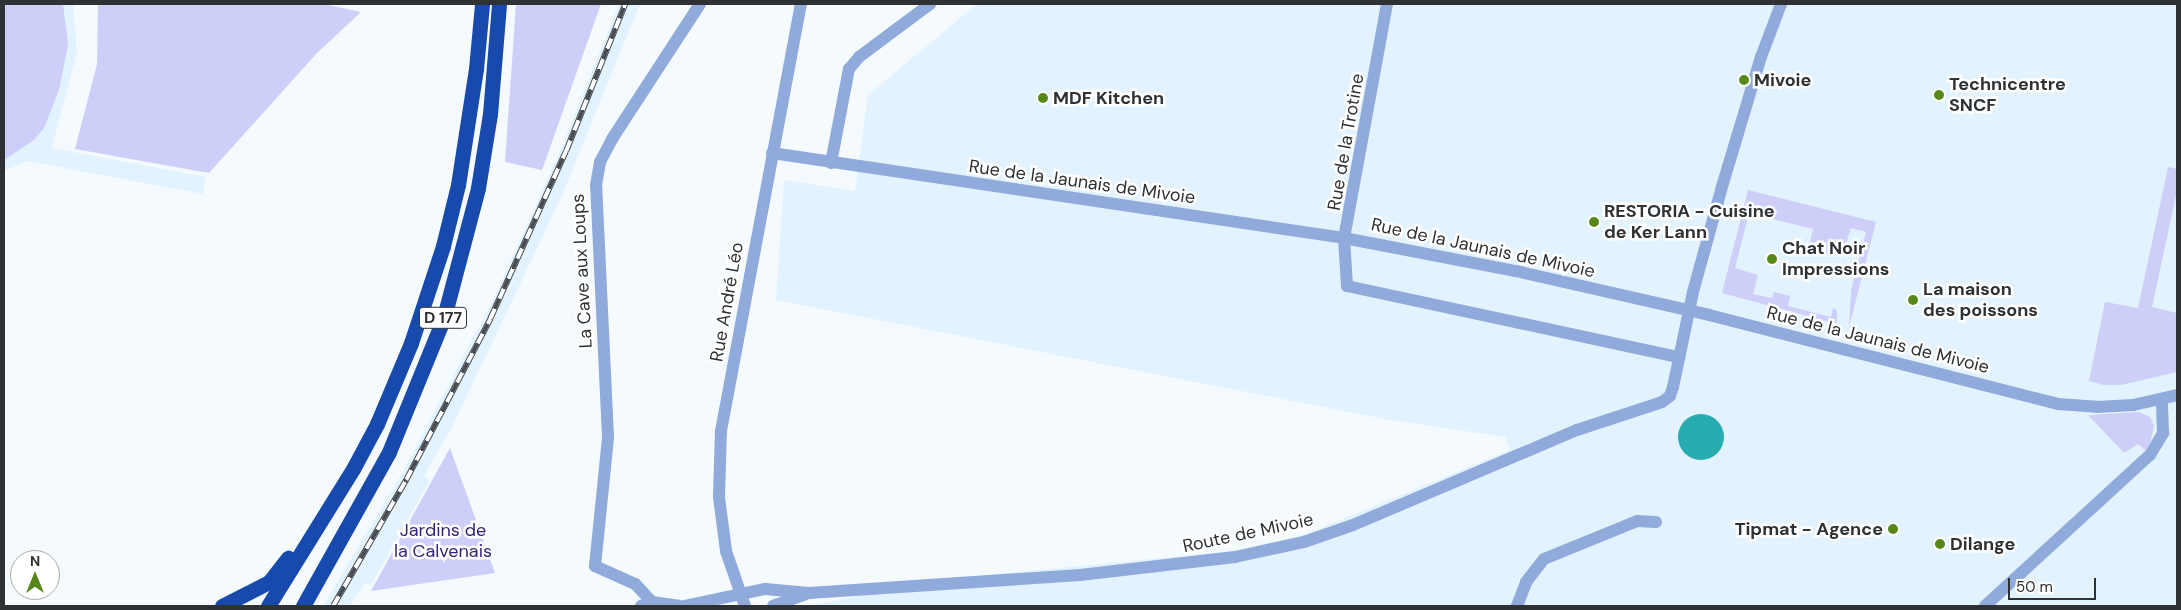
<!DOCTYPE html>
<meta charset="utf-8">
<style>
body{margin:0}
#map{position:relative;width:2181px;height:610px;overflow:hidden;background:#f4fafe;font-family:"DM Sans",sans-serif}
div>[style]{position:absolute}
.built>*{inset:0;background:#e2f2ff}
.green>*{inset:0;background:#cecff9}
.water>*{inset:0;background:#27adaf}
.round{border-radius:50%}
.minor>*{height:12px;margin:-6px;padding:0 6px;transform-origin:6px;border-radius:6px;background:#90abdb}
.highway>*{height:15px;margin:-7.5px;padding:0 7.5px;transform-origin:7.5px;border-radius:7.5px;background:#184aae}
.rail>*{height:5.5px;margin-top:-2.75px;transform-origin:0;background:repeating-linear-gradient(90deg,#fff 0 11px,#494d51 0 22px);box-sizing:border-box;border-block:1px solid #494d51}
.dots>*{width:14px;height:14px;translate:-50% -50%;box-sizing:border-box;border:2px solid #fff;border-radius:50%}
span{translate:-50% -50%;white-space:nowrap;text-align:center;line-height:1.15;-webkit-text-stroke:5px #fff;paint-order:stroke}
.shield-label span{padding:1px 4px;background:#fff;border:1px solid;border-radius:4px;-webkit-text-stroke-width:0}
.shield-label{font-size:16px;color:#2e3235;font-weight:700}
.poi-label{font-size:18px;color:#2e3235;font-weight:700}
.left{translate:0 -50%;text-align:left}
.right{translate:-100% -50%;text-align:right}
.street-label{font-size:18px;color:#2e3235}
.park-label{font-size:18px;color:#33247a}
.frame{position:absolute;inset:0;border:5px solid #2e3235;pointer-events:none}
.north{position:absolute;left:10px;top:550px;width:50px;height:50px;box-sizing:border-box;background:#fff;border:1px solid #abadae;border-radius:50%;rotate:0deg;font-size:14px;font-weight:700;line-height:20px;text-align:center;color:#2e3235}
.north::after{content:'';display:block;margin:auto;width:18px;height:22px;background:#588719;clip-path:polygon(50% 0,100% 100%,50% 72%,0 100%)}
.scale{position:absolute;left:2008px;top:578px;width:88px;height:22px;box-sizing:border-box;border:2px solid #2e3235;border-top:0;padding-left:6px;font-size:15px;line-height:18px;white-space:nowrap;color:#2e3235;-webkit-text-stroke:4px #fff;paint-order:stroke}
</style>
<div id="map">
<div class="built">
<i style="clip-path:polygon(4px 4px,73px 4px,77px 52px,52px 148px,206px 177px,203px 194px,28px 161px,4px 171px)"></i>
<i style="clip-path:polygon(619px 4px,640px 4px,560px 200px,453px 425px,424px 476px,430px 480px,371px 585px,365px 583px,349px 606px,323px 606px,404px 470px,496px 294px,561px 149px)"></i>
<i style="clip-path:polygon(977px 4px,2177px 4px,2177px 606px,808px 606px,947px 579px,1233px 551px,1304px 535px,1510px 450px,1505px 437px,1385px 419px,776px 300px,784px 180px,855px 191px,868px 95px)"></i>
</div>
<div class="green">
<i style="clip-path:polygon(4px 4px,63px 4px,68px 45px,59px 90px,44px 128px,34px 140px,4px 160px)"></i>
<i style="clip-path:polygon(98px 4px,324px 4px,361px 12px,317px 53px,209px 173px,75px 149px,97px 64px)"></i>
<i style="clip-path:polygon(516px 4px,601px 4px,542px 170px,505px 162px)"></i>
<i style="clip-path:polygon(2168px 167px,2177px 169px,2177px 191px,2152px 307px,2177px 313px,2177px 372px,2121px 385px,2104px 385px,2089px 381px,2105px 302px,2138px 308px)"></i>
<i style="clip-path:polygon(1748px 190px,1876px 222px,1849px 327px,1851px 290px,1866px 232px,1851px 228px,1844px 250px,1837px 256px,1808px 250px,1813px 229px,1749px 213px,1735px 268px,1758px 275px,1753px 294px,1772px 298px,1774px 292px,1790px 296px,1788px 306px,1831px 317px,1833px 308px,1837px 311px,1837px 324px,1722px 293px)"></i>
<i style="clip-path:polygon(2139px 412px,2150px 417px,2154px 426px,2150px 444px,2145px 450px,2138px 444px,2124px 453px,2088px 415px)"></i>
<i style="clip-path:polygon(450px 448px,495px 573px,371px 591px)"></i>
</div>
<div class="water">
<i class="round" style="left:1678px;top:414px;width:46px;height:46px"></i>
</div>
<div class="minor">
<i style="left:1387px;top:4px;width:238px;rotate:100.4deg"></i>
<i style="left:1344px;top:238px;width:48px;rotate:86.4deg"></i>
<i style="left:1347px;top:286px;width:340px;rotate:12.1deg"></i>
<i style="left:772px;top:153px;width:578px;rotate:8.45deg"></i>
<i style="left:1344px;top:238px;width:175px;rotate:10.9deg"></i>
<i style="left:1516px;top:271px;width:198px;rotate:12.8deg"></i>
<i style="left:1709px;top:315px;width:360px;rotate:14.3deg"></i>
<i style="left:2058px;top:404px;width:39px;rotate:4deg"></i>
<i style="left:2097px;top:407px;width:36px;rotate:-3deg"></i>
<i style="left:2133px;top:405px;width:45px;rotate:-12.8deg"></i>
<i style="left:831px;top:163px;width:96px;rotate:-79.2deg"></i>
<i style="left:849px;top:69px;width:16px;rotate:-50deg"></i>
<i style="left:859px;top:57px;width:89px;rotate:-36.7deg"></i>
<i style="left:652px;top:602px;width:25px;rotate:-133deg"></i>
<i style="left:635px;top:584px;width:44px;rotate:-155.8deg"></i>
<i style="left:595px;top:566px;width:130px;rotate:-84.2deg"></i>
<i style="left:608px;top:437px;width:252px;rotate:-92.7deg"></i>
<i style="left:596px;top:185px;width:23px;rotate:-80deg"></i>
<i style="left:600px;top:162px;width:26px;rotate:-62deg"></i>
<i style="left:612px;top:139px;width:161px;rotate:-56.9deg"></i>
<i style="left:641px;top:606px;width:12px;rotate:-20deg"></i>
<i style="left:652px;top:602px;width:27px;rotate:8deg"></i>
<i style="left:684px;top:606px;width:83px;rotate:-11.9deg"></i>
<i style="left:765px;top:589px;width:44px;rotate:5.2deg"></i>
<i style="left:809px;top:593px;width:272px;rotate:-3.8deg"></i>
<i style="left:1080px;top:575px;width:156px;rotate:-6.6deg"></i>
<i style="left:1235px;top:557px;width:71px;rotate:-12.3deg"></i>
<i style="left:1304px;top:542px;width:52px;rotate:-19.1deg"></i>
<i style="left:1353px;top:525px;width:243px;rotate:-23deg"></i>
<i style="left:1577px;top:430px;width:89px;rotate:-18.2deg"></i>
<i style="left:1662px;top:402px;width:10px;rotate:-37deg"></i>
<i style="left:1670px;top:396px;width:9px;rotate:-72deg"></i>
<i style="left:1673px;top:387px;width:97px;rotate:-78.1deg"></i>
<i style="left:1693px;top:292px;width:106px;rotate:-74.6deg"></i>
<i style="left:1721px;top:190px;width:139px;rotate:-73.3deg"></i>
<i style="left:1761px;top:57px;width:57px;rotate:-69.3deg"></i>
<i style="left:745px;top:606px;width:58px;rotate:-109.1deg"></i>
<i style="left:726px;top:551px;width:54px;rotate:-97.4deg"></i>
<i style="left:719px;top:497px;width:66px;rotate:-88.3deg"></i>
<i style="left:721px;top:431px;width:434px;rotate:-79.4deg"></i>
<i style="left:773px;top:606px;width:35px;rotate:-20deg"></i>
<i style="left:1517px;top:606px;width:26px;rotate:-69deg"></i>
<i style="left:1526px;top:582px;width:29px;rotate:-52deg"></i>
<i style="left:1544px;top:559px;width:100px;rotate:-22.2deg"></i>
<i style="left:1637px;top:521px;width:19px;rotate:3deg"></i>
<i style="left:1985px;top:606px;width:224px;rotate:-42.5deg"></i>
<i style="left:2150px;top:455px;width:26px;rotate:-59deg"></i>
<i style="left:2163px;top:433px;width:33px;rotate:-92deg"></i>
</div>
<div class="highway">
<i style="left:222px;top:606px;width:53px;rotate:-27.1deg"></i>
<i style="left:269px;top:582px;width:31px;rotate:-52deg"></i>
<i style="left:268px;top:606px;width:161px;rotate:-58.2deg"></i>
<i style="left:353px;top:469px;width:51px;rotate:-61.9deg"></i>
<i style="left:377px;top:424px;width:88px;rotate:-67.2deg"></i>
<i style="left:411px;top:343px;width:102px;rotate:-71.7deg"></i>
<i style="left:443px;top:246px;width:63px;rotate:-76.2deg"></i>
<i style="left:458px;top:185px;width:117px;rotate:-81.2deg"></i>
<i style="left:476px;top:69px;width:65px;rotate:-84.7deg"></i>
<i style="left:303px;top:606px;width:176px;rotate:-60.8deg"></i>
<i style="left:389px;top:452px;width:146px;rotate:-67.8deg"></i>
<i style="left:444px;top:317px;width:133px;rotate:-75.2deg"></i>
<i style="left:478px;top:188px;width:75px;rotate:-80.8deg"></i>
<i style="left:490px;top:114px;width:110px;rotate:-85.3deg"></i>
</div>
<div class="rail">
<i style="left:333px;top:606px;width:146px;rotate:-59.9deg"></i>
<i style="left:406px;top:480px;width:182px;rotate:-62.4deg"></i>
<i style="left:490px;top:319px;width:184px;rotate:-65.7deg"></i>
<i style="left:566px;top:151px;width:158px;rotate:-68.1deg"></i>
</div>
<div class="dots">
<i style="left:1744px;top:80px;background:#588719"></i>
<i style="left:1939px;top:95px;background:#588719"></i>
<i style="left:1043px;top:98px;background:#588719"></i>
<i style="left:1594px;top:222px;background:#588719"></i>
<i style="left:1772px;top:259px;background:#588719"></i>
<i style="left:1913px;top:300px;background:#588719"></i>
<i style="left:1893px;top:529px;background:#588719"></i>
<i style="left:1940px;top:544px;background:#588719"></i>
</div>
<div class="shield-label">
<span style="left:443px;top:318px">D 177</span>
</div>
<div class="poi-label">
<span class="left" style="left:1754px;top:80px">Mivoie</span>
<span class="left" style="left:1949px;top:95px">Technicentre<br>SNCF</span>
<span class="left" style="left:1053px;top:98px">MDF Kitchen</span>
<span class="left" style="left:1604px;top:222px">RESTORIA - Cuisine<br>de Ker Lann</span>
<span class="left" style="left:1782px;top:259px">Chat Noir<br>Impressions</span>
<span class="left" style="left:1923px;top:300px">La maison<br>des poissons</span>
<span class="right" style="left:1883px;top:529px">Tipmat - Agence</span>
<span class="left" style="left:1950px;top:544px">Dilange</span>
</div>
<div class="street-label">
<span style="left:1346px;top:142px;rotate:-80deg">Rue de la Trotine</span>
<span style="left:1082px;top:182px;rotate:8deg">Rue de la Jaunais de Mivoie</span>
<span style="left:1483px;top:248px;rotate:12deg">Rue de la Jaunais de Mivoie</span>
<span style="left:582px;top:271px;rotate:-93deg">La Cave aux Loups</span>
<span style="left:727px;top:302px;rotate:-80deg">Rue André Léo</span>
<span style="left:1878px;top:340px;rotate:14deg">Rue de la Jaunais de Mivoie</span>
<span style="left:1248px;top:533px;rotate:-12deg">Route de Mivoie</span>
</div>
<div class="park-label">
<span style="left:443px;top:541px">Jardins de<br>la Calvenais</span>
</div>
<div class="frame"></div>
<div class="north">N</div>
<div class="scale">50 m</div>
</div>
